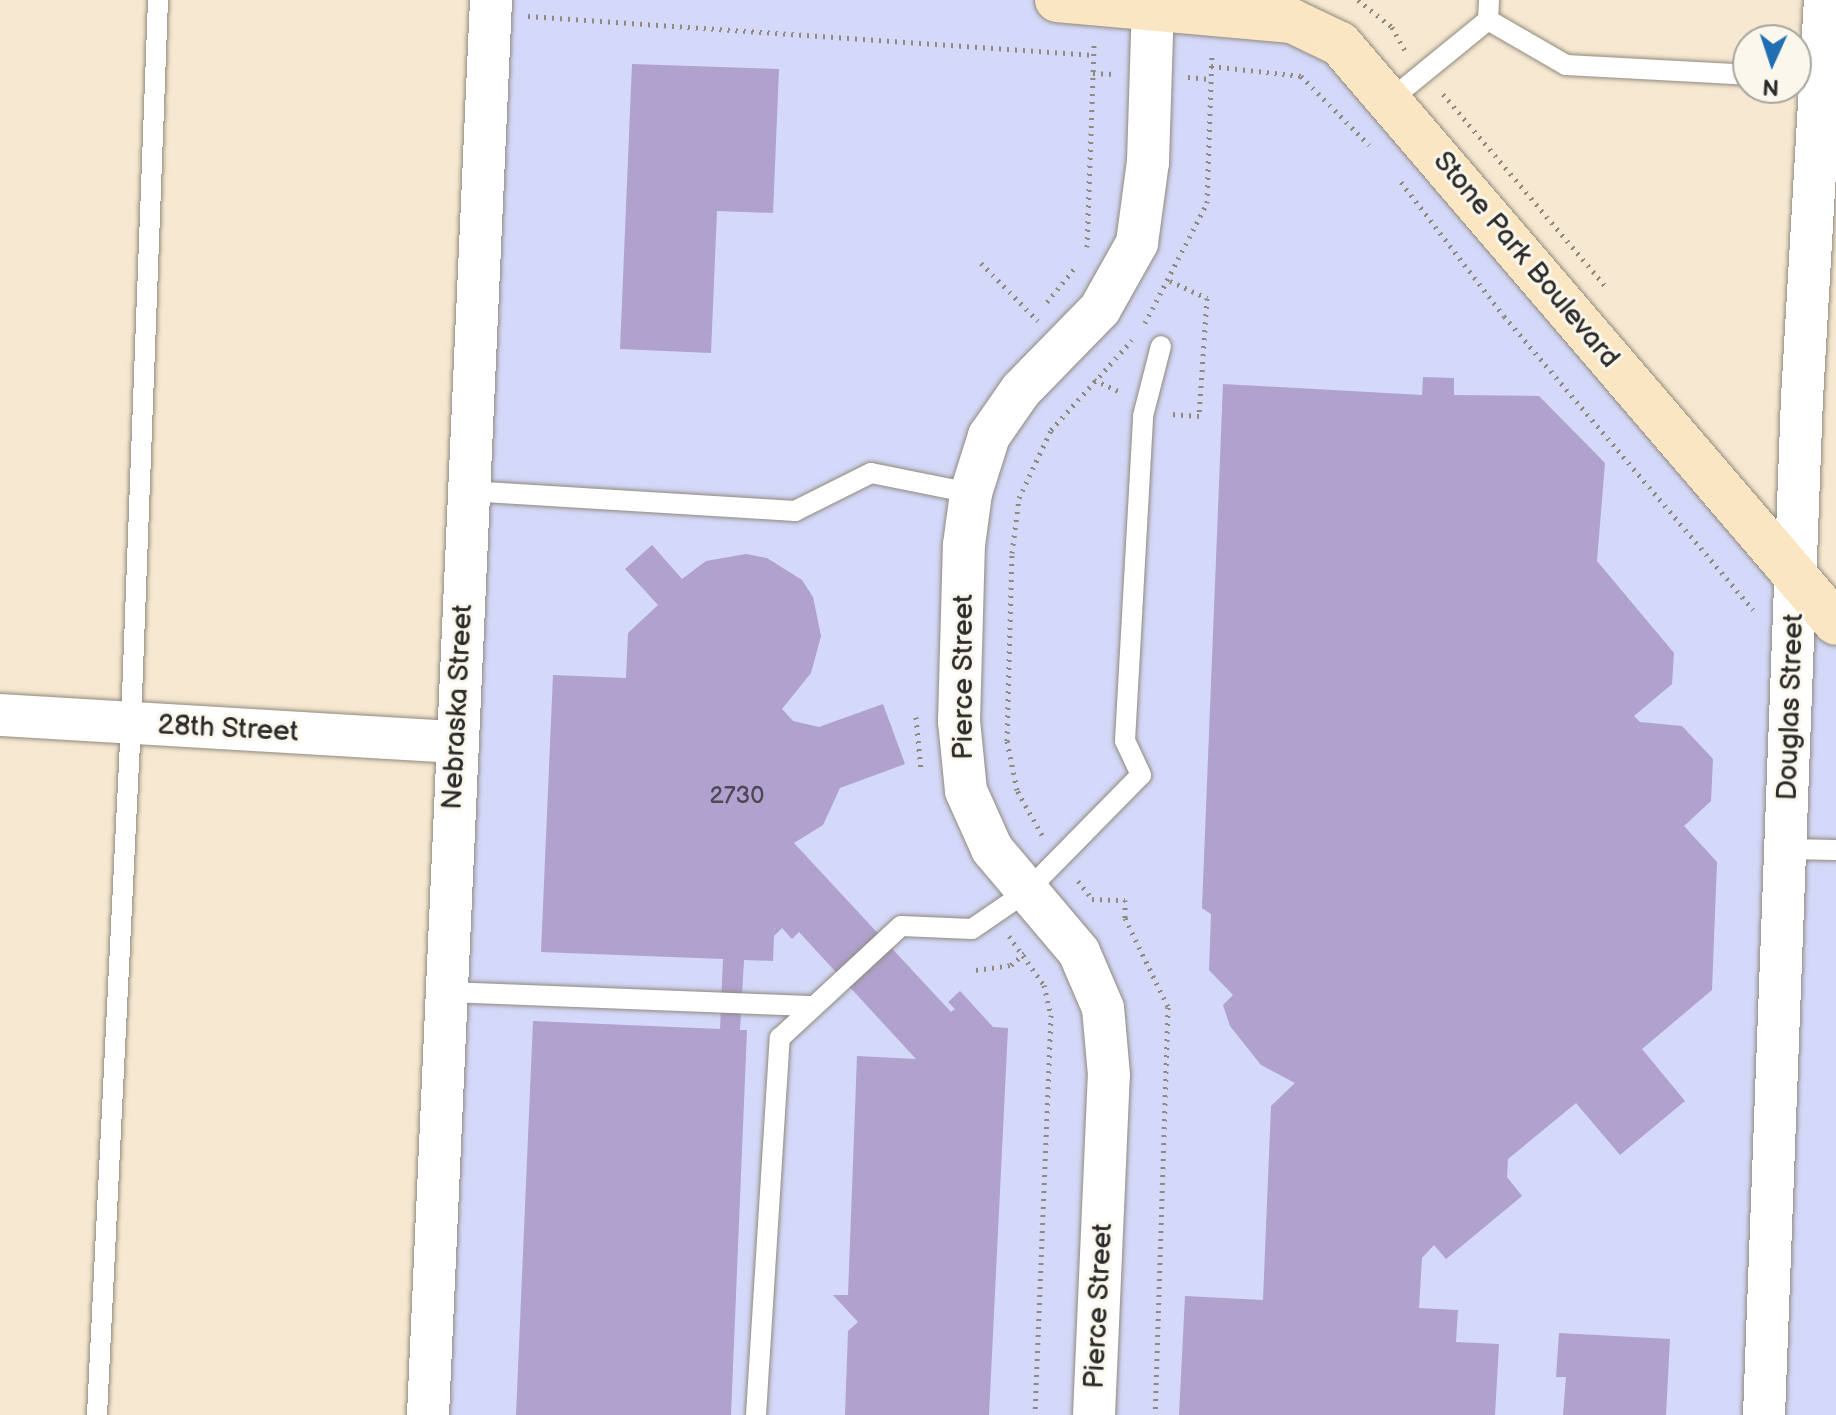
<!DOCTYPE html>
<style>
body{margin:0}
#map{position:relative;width:1836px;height:1415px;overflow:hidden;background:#f6e8d1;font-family:"Balsamiq Sans",sans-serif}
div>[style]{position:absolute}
.built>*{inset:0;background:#d4d8f9}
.building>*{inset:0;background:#b0a1ce}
.path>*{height:5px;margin-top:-2.5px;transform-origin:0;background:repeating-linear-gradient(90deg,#908a7e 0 2px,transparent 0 8px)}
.roads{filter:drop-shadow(0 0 2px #908a7e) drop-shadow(0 0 2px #908a7e)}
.service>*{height:20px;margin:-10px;padding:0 10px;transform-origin:10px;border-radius:10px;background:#fff}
.minor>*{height:42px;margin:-21px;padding:0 21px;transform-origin:21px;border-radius:21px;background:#fff}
.secondary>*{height:44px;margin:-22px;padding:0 22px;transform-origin:22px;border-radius:22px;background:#fbe6c4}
span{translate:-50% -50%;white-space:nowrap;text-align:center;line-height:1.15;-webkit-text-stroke:6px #fbf7ec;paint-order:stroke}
.number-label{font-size:24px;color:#4c4854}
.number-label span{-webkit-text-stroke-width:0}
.street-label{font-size:28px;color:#2b2b2b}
.north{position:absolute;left:1732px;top:24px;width:80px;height:80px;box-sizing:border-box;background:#fbf7ec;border:2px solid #a8a59f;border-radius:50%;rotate:183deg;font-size:22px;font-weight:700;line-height:32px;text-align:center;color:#2b2b2b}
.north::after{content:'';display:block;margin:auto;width:28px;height:36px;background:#1f6fb2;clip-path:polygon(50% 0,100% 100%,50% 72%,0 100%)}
</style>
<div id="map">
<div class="built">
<i style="clip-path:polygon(491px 0,1057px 0,1292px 21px,1836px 623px,1836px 1415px,428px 1415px)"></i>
</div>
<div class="building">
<i style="clip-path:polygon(632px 64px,779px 69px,773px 213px,717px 211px,711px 353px,620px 349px)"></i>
<i style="clip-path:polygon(1423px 377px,1454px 378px,1454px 395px,1539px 396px,1605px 463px,1597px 561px,1674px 653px,1672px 684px,1634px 716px,1640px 722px,1682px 726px,1713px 759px,1711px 801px,1684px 826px,1717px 862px,1712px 990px,1642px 1049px,1685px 1101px,1620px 1155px,1576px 1103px,1508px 1159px,1507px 1177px,1522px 1196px,1446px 1259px,1434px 1245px,1422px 1258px,1419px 1308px,1458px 1310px,1456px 1342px,1499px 1344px,1495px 1415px,1179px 1415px,1185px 1296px,1263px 1300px,1271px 1106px,1295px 1083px,1261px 1065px,1230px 1026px,1223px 1005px,1233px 995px,1209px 970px,1211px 914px,1202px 908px,1223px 384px,1422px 395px)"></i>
<i style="clip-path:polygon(652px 545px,682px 579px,706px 561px,746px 554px,767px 558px,802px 580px,813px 597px,821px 636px,811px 673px,782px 709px,793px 721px,819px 727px,883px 704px,905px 764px,840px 788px,823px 825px,794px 843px,951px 1012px,955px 1009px,948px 1002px,960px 991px,993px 1027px,1008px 1028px,989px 1415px,845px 1415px,848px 1331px,858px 1322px,833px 1295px,848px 1295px,857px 1056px,916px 1059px,799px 932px,792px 939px,782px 928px,774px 936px,773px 961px,744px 960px,740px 1030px,747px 1030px,731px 1415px,516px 1415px,533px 1021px,720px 1029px,723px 959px,541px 952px,553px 675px,626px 678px,628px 633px,658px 605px,625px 569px)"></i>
<i style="clip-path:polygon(1559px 1333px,1670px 1339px,1666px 1415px,1563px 1415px,1566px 1377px,1556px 1377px)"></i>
</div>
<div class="path">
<i style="left:1358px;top:0;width:43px;rotate:38.5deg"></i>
<i style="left:1392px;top:27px;width:31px;rotate:61deg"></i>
<i style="left:528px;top:16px;width:567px;rotate:3.94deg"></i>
<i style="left:1211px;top:66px;width:91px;rotate:6.3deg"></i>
<i style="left:1301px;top:76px;width:97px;rotate:45.4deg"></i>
<i style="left:1093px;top:73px;width:21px;rotate:3deg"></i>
<i style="left:1188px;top:77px;width:22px;rotate:5deg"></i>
<i style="left:1443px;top:94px;width:254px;rotate:49.8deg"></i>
<i style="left:1401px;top:182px;width:169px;rotate:52.5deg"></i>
<i style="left:1504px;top:316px;width:385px;rotate:49.7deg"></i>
<i style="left:1087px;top:247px;width:205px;rotate:-88deg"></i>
<i style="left:981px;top:263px;width:81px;rotate:45.5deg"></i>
<i style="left:1170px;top:281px;width:41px;rotate:24.7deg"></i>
<i style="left:1207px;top:298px;width:118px;rotate:93.9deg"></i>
<i style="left:1199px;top:416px;width:28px;rotate:-176deg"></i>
<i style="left:1047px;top:302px;width:43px;rotate:-50.7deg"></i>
<i style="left:1145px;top:323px;width:135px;rotate:-62.7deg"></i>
<i style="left:1207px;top:203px;width:151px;rotate:-88.1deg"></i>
<i style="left:1094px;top:380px;width:30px;rotate:24deg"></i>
<i style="left:916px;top:717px;width:54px;rotate:84.7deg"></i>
<i style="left:1042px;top:835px;width:51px;rotate:-119.1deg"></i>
<i style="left:1017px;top:790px;width:50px;rotate:-101.5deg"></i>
<i style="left:1007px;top:741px;width:188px;rotate:-88.5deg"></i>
<i style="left:1012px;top:553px;width:55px;rotate:-82.7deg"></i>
<i style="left:1019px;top:498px;width:75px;rotate:-64.8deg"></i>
<i style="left:1051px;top:430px;width:121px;rotate:-48deg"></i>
<i style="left:1078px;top:881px;width:22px;rotate:51deg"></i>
<i style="left:1092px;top:899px;width:33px;rotate:2deg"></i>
<i style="left:1125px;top:900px;width:18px;rotate:90deg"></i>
<i style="left:1125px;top:918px;width:99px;rotate:64.2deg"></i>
<i style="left:1168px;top:1007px;width:408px;rotate:91.8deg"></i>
<i style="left:1009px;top:936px;width:60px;rotate:54.5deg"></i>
<i style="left:1044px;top:985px;width:31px;rotate:77deg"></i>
<i style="left:1051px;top:1015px;width:400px;rotate:92.3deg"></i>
<i style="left:976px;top:970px;width:35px;rotate:-8deg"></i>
<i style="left:1011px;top:965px;width:18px;rotate:-41deg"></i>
</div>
<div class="roads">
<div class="service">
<i style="left:1488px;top:20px;width:90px;rotate:30deg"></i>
<i style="left:1566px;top:65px;width:182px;rotate:3.1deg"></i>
<i style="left:1390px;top:100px;width:127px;rotate:-39.2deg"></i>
<i style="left:1488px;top:20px;width:20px;rotate:-87deg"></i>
<i style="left:468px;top:491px;width:328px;rotate:3.5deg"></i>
<i style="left:795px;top:511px;width:85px;rotate:-26.6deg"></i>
<i style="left:871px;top:473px;width:102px;rotate:11.3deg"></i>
<i style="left:1787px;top:849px;width:49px;rotate:1.2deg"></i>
<i style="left:445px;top:992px;width:367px;rotate:2.2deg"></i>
<i style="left:97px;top:1415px;width:693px;rotate:-87.19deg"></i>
<i style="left:131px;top:723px;width:724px;rotate:-87.86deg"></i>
<i style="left:756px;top:1415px;width:378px;rotate:-86.4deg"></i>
<i style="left:780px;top:1038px;width:165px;rotate:-42.8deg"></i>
<i style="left:901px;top:926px;width:71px;rotate:2.4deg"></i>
<i style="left:972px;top:929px;width:65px;rotate:-34.4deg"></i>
<i style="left:1026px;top:892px;width:164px;rotate:-45.5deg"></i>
<i style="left:1141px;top:775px;width:38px;rotate:-115deg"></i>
<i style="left:1125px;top:741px;width:325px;rotate:-86.8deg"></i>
<i style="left:1143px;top:416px;width:72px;rotate:-75.6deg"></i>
</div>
<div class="minor">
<i style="left:0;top:715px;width:457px;rotate:3.4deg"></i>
<i style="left:428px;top:1415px;width:1416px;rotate:-87.45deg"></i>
<i style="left:1094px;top:1415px;width:340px;rotate:-87.5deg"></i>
<i style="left:1109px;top:1075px;width:67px;rotate:-95.1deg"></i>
<i style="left:1103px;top:1008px;width:61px;rotate:-113.2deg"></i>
<i style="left:1079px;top:952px;width:135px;rotate:-130.2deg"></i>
<i style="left:992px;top:849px;width:64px;rotate:-114.1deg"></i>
<i style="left:966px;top:791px;width:70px;rotate:-95.7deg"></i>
<i style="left:959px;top:721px;width:176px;rotate:-88.4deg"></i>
<i style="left:964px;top:545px;width:52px;rotate:-82.3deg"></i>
<i style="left:971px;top:493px;width:60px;rotate:-72.5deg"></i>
<i style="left:989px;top:436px;width:56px;rotate:-55.2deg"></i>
<i style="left:1021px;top:390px;width:113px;rotate:-45.7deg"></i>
<i style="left:1100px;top:309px;width:76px;rotate:-60.7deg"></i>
<i style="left:1137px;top:243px;width:82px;rotate:-82.3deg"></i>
<i style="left:1148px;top:162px;width:156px;rotate:-88.2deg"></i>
<i style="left:1764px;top:1415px;width:1018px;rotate:-87.86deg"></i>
<i style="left:1802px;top:398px;width:399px;rotate:-86.7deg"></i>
</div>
<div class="secondary">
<i style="left:1057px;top:0;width:236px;rotate:5.1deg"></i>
<i style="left:1292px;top:21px;width:53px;rotate:25.6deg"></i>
<i style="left:1340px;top:44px;width:762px;rotate:49.42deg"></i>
</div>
</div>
<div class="number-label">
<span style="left:737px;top:796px">2730</span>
</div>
<div class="street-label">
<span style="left:1526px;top:260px;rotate:50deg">Stone Park Boulevard</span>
<span style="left:964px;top:677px;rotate:-90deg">Pierce Street</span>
<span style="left:458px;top:707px;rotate:-87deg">Nebraska Street</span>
<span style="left:1791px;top:707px;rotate:-88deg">Douglas Street</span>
<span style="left:228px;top:729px;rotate:3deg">28th Street</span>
<span style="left:1099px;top:1306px;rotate:-87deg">Pierce Street</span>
</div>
<div class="north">N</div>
</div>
